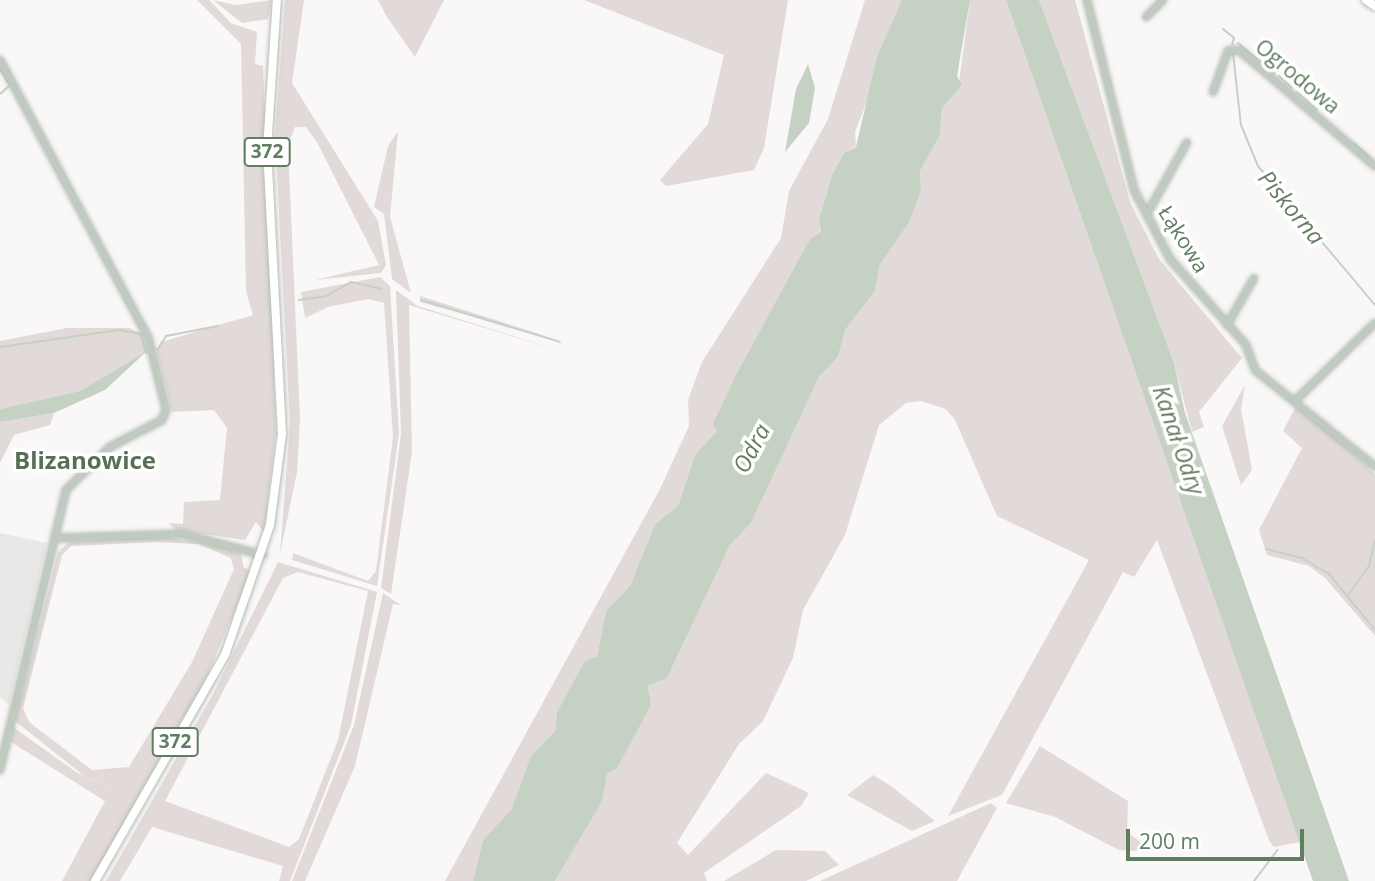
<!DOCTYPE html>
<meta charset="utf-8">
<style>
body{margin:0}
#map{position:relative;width:1375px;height:881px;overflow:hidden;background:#faf7f8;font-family:"Open Sans",sans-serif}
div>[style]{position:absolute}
.built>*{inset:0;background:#e8e8e6}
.green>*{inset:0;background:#e2dad8}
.water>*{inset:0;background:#c5d1c2}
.stream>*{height:2px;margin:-1px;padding:0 1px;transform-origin:1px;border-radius:1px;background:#c5d1c2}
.roads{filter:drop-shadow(0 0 2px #b4beb4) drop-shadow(0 0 2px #b4beb4)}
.minor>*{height:6px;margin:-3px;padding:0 3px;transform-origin:3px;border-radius:3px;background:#c0cac1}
.major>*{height:8px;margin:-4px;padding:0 4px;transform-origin:4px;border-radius:4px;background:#fff}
span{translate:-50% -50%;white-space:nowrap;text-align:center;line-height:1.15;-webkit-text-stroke:7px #fff;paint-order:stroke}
.shield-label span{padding:2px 5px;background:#fff;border:2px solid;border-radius:5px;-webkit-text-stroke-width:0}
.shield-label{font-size:19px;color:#5e7e5f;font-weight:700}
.street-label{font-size:21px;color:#5e7e5f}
.water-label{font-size:23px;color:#647d5e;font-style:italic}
.quarter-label{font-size:24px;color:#566f56;font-weight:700}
.scale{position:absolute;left:1126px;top:829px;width:178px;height:32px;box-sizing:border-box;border:4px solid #5e7e5f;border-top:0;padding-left:9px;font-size:21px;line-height:24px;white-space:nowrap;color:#5e7e5f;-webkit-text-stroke:5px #fff;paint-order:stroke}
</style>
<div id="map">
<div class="built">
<i style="clip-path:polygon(0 533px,47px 543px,9px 705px,0 697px)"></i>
</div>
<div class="green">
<i style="clip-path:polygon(197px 0,209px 0,231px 23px,257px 32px,255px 64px,263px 66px,276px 431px,264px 532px,256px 522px,245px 540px,176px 530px,169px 523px,183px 524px,184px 502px,220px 500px,227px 428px,214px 410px,172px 412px,157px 353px,161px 342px,253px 315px,246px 291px,241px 44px)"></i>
<i style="clip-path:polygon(213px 0,235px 5px,272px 0,268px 19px,242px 23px)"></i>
<i style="clip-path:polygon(285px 0,304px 0,292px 83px,378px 221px,386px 265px,381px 273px,315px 280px,379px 265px,318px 144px,306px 127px,295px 127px,288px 145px,300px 419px,297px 472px,280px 554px,290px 425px,275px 136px)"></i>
<i style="clip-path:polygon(378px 0,444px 0,415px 57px,387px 17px)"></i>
<i style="clip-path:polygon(584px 0,788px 0,764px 148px,754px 170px,666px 186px,660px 180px,708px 124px,724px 55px)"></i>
<i style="clip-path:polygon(865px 0,902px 0,902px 11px,855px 132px,856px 146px,844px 153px,832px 175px,819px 219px,821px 233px,810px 239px,717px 431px,695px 455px,678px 506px,655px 524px,630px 586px,606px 611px,597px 656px,584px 662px,557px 712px,555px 731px,531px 756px,513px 809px,483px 840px,473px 881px,445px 881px,660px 489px,689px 426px,688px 400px,702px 362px,781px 238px,789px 191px,828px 119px)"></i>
<i style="clip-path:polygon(970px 0,1006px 0,1300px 842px,1274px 847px,1269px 840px,1157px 540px,1134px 577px,1123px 572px,1002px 795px,948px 816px,1089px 560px,997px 516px,955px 420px,946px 409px,921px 401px,906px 403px,879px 425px,845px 535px,803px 610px,793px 658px,763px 721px,739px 744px,677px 843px,688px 855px,766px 773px,809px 793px,801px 806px,704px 873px,707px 881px,555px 881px,601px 801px,607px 773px,651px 705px,648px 686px,667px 678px,730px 545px,751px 523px,819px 377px,838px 357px,845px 330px,875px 291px,880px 264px,921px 190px,920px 171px,940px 135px,942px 108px,959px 83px)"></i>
<i style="clip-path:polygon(1039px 0,1075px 0,1130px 202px,1159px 259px,1242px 358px,1199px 412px,1204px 427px,1192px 432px,1174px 363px)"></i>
<i style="clip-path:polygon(398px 131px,390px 217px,411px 293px,392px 279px,384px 214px,374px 207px,388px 146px)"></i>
<i style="clip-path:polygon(380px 277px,390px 286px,399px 434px,377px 586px,292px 560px,293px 553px,368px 581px,376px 571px,393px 437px,384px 303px,368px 299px,328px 307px,305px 318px,301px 292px)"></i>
<i style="clip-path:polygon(396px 290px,418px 306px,558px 350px,409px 305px,412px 452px,391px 594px,381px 588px,401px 434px)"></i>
<i style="clip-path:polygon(420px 296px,562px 341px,420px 302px)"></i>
<i style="clip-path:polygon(67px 328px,129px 328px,141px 333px,147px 351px,80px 391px,0 409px,0 341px)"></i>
<i style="clip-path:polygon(1245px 385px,1241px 409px,1252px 470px,1241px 485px,1222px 426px)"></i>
<i style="clip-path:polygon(1297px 404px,1375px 474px,1375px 636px,1325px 578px,1309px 566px,1267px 555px,1259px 530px,1302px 448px,1283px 431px)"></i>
<i style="clip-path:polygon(54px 413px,50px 425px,14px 435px,0 463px,0 422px)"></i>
<i style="clip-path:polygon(evenodd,161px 536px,220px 546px,241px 554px,244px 568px,252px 570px,200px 693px,92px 881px,62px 881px,105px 801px,11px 742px,13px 727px,76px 772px,119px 793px,83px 775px,15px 721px,58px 552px,69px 542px,161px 536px,155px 542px,198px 544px,231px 558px,234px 569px,192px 662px,129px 767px,92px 770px,29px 722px,23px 708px,62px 555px,71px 546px,155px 542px)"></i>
<i style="clip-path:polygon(evenodd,278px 562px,377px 592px,351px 725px,290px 881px,279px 881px,283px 866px,152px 827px,120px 881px,106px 881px,213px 694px,278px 562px,298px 572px,368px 591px,338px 740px,299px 839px,289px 847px,165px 801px,283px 578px,298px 572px)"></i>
<i style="clip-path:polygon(383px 593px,401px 605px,393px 604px,355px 766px,305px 881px,292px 881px,354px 725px)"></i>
<i style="clip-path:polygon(1040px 746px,1128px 801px,1127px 832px,1143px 844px,1137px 851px,1119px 850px,1055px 817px,1006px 803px)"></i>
<i style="clip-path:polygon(873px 775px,891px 786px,935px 821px,912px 831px,847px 795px)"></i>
<i style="clip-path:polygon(991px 803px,997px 808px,957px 881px,820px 881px)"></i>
<i style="clip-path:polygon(776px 850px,825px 851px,839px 865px,806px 881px,724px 881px)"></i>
</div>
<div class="water">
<i style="clip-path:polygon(902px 0,970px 0,957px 76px,962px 85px,942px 108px,940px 135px,920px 171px,921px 190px,909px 222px,880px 264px,875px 291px,845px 330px,838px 357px,819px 377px,751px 523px,730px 545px,667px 678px,648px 686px,651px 705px,617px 768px,607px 773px,602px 801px,555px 881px,473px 881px,483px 840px,512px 809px,531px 756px,555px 731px,557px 712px,584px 662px,597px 656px,606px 611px,630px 586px,655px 524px,678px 506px,695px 455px,717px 431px,713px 424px,735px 377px,810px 239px,821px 232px,819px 219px,832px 175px,844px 153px,856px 147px,877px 57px)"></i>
<i style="clip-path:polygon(1006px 0,1039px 0,1174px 363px,1185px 413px,1349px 881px,1313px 881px)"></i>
<i style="clip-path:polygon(808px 64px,815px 88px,809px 123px,785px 152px,796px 89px)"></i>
<i style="clip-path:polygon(147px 351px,105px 390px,54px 413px,0 422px,0 409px,80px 391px)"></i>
</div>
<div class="stream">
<i style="left:1223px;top:29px;width:14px;rotate:39deg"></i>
<i style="left:1234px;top:38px;width:7px;rotate:106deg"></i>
<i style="left:1238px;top:43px;width:47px;rotate:39.8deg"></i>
<i style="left:1233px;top:53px;width:72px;rotate:83.7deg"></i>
<i style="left:1241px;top:125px;width:44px;rotate:67.5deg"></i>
<i style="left:1258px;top:166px;width:182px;rotate:49.9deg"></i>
<i style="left:0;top:69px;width:19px;rotate:58deg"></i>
<i style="left:10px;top:85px;width:13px;rotate:138deg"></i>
<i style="left:1279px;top:76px;width:18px;rotate:43deg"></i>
<i style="left:1297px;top:92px;width:27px;rotate:42deg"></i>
<i style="left:1355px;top:144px;width:19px;rotate:43deg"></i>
<i style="left:299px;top:300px;width:27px;rotate:-8deg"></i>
<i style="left:326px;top:296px;width:29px;rotate:-29deg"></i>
<i style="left:351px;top:282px;width:31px;rotate:13deg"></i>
<i style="left:421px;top:300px;width:145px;rotate:16.8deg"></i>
<i style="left:0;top:347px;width:120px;rotate:-8.1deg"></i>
<i style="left:119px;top:330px;width:22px;rotate:10deg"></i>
<i style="left:141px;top:334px;width:20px;rotate:75deg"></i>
<i style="left:157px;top:350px;width:17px;rotate:-57deg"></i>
<i style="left:166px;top:336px;width:53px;rotate:-10.9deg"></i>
<i style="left:1266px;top:549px;width:37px;rotate:14deg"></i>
<i style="left:1302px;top:558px;width:31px;rotate:31deg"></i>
<i style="left:1329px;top:574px;width:72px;rotate:50.6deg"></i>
<i style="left:1348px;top:595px;width:36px;rotate:-54deg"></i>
<i style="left:1369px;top:566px;width:26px;rotate:-77deg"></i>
<i style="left:1254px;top:881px;width:39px;rotate:-53deg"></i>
</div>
<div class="roads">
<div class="minor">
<i style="left:1087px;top:0;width:196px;rotate:76.1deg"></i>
<i style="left:1134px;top:190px;width:78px;rotate:62.4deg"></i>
<i style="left:1170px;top:259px;width:115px;rotate:48.5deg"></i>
<i style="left:1246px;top:345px;width:27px;rotate:70deg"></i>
<i style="left:1255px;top:370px;width:154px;rotate:38.9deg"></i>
<i style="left:1146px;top:17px;width:24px;rotate:-45deg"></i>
<i style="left:0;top:60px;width:314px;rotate:61.9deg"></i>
<i style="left:148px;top:337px;width:75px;rotate:76.1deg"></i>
<i style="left:166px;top:410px;width:11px;rotate:112deg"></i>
<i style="left:162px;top:420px;width:59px;rotate:152.6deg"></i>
<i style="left:110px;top:447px;width:62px;rotate:135.7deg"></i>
<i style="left:66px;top:490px;width:288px;rotate:103.3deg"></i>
<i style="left:1213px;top:92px;width:44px;rotate:-69.9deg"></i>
<i style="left:1228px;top:51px;width:11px;rotate:-5deg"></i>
<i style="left:1239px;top:50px;width:179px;rotate:40.5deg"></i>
<i style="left:1147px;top:214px;width:82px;rotate:-60.9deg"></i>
<i style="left:1227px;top:325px;width:54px;rotate:-60.1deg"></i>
<i style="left:1296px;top:400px;width:110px;rotate:-44.3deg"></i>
<i style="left:59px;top:538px;width:123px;rotate:-1.9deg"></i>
<i style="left:182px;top:534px;width:84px;rotate:14.5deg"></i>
</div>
<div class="major">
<i style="left:1366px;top:0;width:11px;rotate:34deg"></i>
<i style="left:95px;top:881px;width:261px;rotate:-60.1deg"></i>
<i style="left:225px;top:655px;width:138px;rotate:-70.9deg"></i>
<i style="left:270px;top:525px;width:92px;rotate:-82.5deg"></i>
<i style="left:282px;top:434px;width:285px;rotate:-93deg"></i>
<i style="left:267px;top:149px;width:149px;rotate:-86.2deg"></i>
</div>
</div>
<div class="shield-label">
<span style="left:267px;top:152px">372</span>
<span style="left:175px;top:742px">372</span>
</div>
<div class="street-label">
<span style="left:1298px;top:76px;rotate:40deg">Ogrodowa</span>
<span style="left:1184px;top:239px;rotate:58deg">Łąkowa</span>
</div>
<div class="water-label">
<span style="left:1292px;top:207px;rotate:50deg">Piskorna</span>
<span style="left:1179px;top:440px;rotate:71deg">Kanał Odry</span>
<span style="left:751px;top:448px;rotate:-62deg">Odra</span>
</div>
<div class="quarter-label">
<span style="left:85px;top:460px">Blizanowice</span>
</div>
<div class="scale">200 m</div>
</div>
